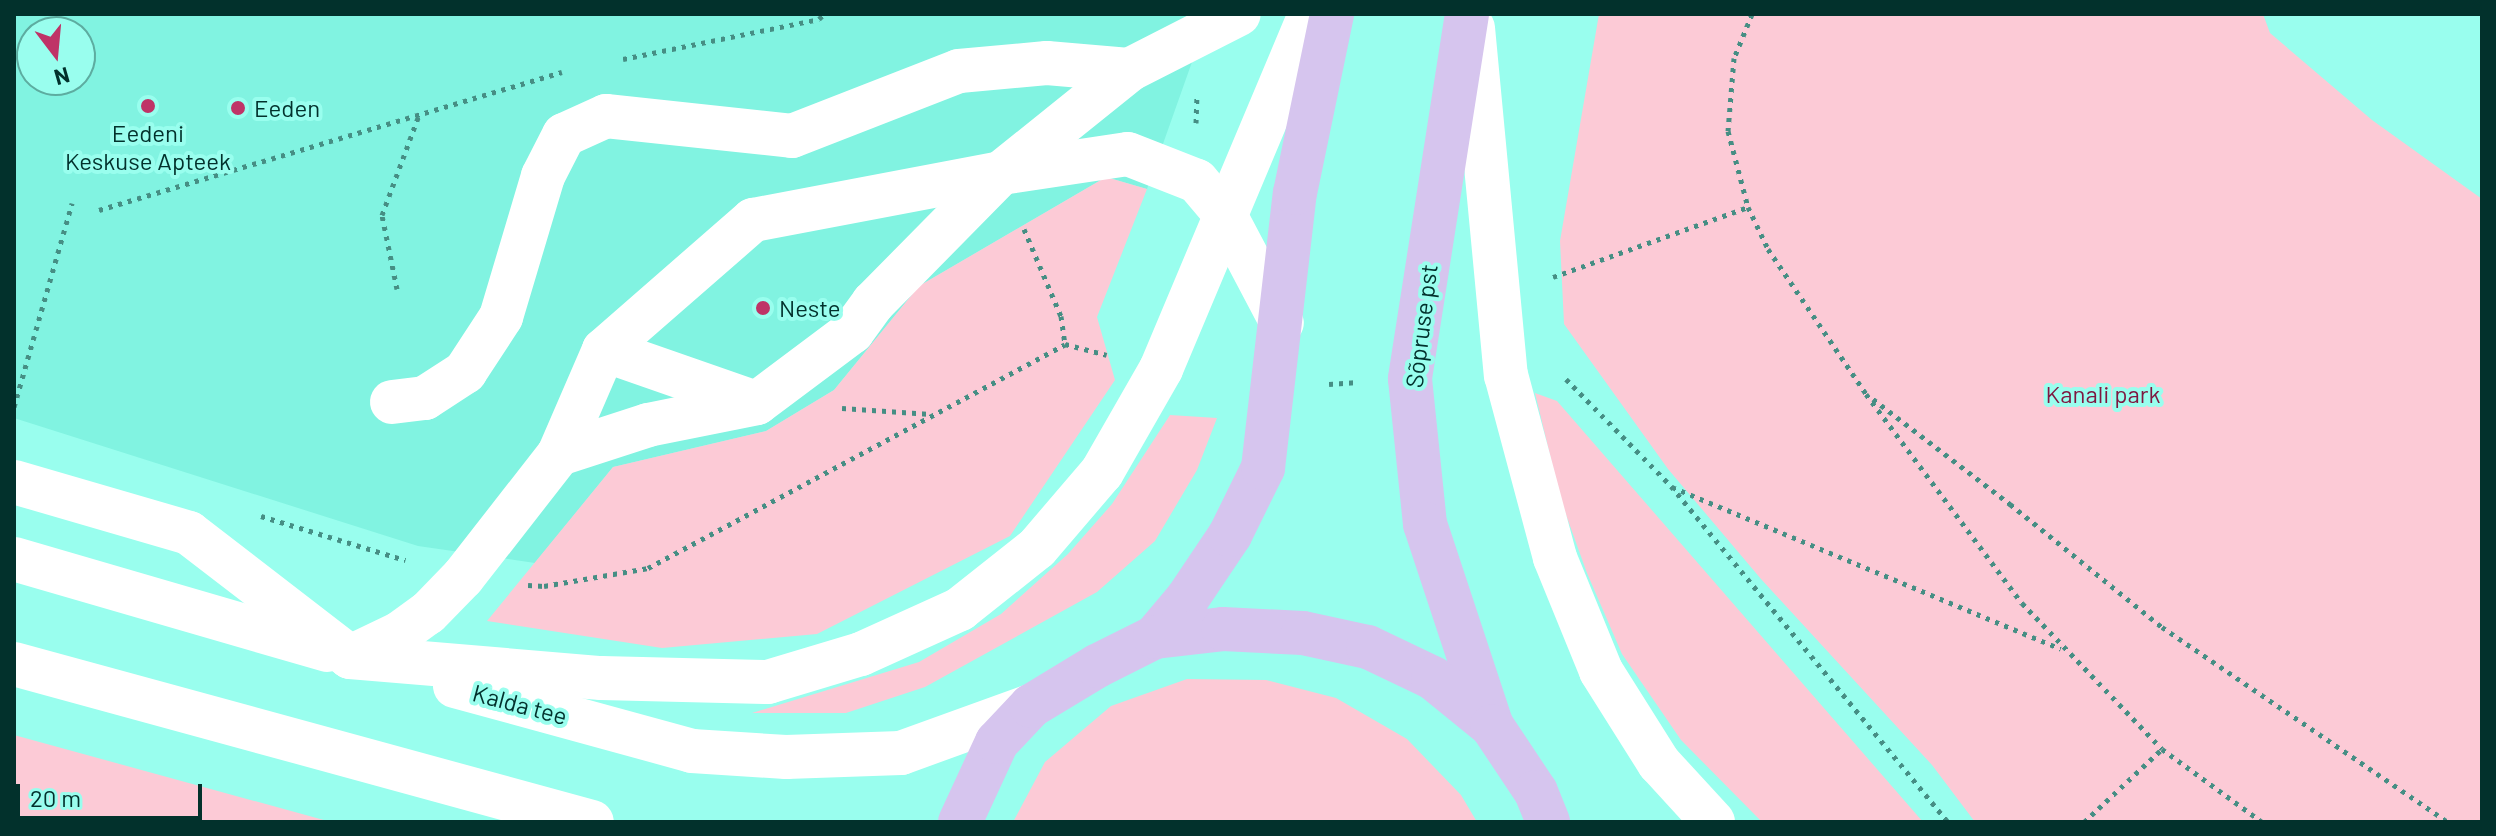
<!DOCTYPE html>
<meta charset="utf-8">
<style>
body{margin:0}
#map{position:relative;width:2496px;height:836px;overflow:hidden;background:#99feee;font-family:Barlow,sans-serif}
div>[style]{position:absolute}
.built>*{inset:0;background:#81f3e1}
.green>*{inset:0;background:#fccad6}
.path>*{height:5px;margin-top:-2.5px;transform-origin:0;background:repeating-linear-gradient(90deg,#468e84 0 4px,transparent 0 10px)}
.minor>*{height:44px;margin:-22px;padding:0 22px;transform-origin:22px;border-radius:22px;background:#fff}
.major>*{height:44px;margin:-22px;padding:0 22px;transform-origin:22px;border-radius:22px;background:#d6c5ee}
.dots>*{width:22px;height:22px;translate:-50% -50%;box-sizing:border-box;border:4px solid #99feee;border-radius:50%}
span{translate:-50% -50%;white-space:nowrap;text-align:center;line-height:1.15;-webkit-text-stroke:8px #99feee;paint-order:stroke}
.poi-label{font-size:24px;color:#02312c}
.left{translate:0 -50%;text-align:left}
.street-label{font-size:24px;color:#02312c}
.park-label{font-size:24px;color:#7f1740}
.frame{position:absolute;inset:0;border:16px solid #02312c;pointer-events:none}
.north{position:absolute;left:16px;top:16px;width:80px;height:80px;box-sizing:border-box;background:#99feee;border:2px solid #5daca0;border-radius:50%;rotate:164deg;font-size:22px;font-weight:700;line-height:32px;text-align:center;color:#02312c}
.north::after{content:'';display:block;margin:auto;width:28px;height:36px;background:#bf3367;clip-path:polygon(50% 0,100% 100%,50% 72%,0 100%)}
.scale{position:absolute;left:16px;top:784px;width:186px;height:36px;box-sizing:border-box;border:4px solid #02312c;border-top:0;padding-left:10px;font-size:24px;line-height:28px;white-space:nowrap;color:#02312c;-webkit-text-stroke:6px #99feee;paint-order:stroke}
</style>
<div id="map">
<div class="built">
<i style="clip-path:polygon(evenodd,14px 14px,1209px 14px,1147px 189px,1106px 177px,919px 286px,834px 390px,766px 431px,613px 467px,535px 563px,418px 546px,14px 418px,14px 14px,32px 32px,80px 32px,80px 80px,32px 80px,32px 32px)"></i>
</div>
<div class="green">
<i style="clip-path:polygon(1599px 14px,2263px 14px,2270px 33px,2372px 120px,2482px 199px,2482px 822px,1975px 822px,1932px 765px,1761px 579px,1668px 469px,1564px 324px,1560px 241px)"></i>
<i style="clip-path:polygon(1106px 177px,1147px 189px,1097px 317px,1115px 380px,1010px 536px,817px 634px,662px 648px,487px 621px,613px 467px,766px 431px,834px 390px,919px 286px)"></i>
<i style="clip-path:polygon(1535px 393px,1557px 401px,1923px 822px,1762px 822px,1681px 740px,1622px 654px,1587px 573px,1561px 501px)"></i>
<i style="clip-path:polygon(1170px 415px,1217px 418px,1197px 470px,1155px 541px,1097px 592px,925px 687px,846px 713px,752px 713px,919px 662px,1001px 614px,1068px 554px,1112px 504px)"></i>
<i style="clip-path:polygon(1187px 679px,1266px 680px,1336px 698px,1407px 739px,1461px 795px,1477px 822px,1013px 822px,1045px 762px,1111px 706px)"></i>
<i style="clip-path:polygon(14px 735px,331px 822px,14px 822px)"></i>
</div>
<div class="path">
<i style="left:1752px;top:14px;width:48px;rotate:112.2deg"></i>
<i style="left:1734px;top:58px;width:73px;rotate:94.7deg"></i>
<i style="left:1728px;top:131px;width:79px;rotate:75.3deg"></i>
<i style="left:1748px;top:207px;width:47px;rotate:64.5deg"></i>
<i style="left:1768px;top:249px;width:175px;rotate:55.9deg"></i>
<i style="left:1866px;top:394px;width:261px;rotate:53.3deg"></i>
<i style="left:2022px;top:603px;width:202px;rotate:46.2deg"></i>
<i style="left:2162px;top:749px;width:124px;rotate:36.1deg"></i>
<i style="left:623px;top:59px;width:200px;rotate:-11.5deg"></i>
<i style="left:819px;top:19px;width:7px;rotate:-45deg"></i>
<i style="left:1196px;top:123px;width:26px;rotate:-88deg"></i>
<i style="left:99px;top:210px;width:483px;rotate:-16.6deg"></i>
<i style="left:1024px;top:229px;width:95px;rotate:67deg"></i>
<i style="left:1061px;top:316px;width:28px;rotate:82deg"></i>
<i style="left:1553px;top:277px;width:207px;rotate:-19.7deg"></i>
<i style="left:397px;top:289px;width:76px;rotate:-101.5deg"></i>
<i style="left:382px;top:215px;width:107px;rotate:-69.7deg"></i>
<i style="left:1566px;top:379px;width:150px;rotate:45.5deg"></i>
<i style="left:1671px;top:486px;width:435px;rotate:50.5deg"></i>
<i style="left:1329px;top:384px;width:26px;rotate:-4deg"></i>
<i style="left:1873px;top:399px;width:173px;rotate:37.5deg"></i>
<i style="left:2010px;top:504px;width:196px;rotate:39deg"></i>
<i style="left:2162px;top:627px;width:346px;rotate:34.3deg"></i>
<i style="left:14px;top:407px;width:212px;rotate:-74.1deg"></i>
<i style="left:842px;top:408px;width:89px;rotate:3.9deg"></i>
<i style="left:1672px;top:487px;width:421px;rotate:22.6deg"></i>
<i style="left:261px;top:516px;width:151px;rotate:17deg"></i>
<i style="left:528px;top:585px;width:16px;rotate:4deg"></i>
<i style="left:544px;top:586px;width:106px;rotate:-9.8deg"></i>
<i style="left:648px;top:568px;width:473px;rotate:-28.2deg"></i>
<i style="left:1065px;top:344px;width:43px;rotate:14.7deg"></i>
<i style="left:2084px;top:822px;width:107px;rotate:-43.1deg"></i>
</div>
<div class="minor">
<i style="left:1473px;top:28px;width:349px;rotate:84.6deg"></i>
<i style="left:1506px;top:375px;width:189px;rotate:75deg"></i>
<i style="left:1555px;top:558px;width:122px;rotate:67.8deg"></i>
<i style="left:1601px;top:671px;width:109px;rotate:57.8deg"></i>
<i style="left:1659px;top:763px;width:80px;rotate:47.5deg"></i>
<i style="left:604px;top:350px;width:161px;rotate:19.2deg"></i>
<i style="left:392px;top:402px;width:33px;rotate:-7deg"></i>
<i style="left:425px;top:398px;width:48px;rotate:-33deg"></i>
<i style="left:465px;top:372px;width:66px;rotate:-56.8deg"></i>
<i style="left:501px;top:317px;width:147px;rotate:-73.4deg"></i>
<i style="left:543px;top:176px;width:46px;rotate:-62.9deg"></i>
<i style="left:564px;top:135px;width:46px;rotate:-24.3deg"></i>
<i style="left:606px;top:116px;width:187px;rotate:6.1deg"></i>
<i style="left:792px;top:136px;width:179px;rotate:-21.3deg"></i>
<i style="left:959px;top:71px;width:88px;rotate:-5.2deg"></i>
<i style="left:1047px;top:63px;width:82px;rotate:4.9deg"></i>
<i style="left:559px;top:454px;width:94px;rotate:-18deg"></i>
<i style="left:648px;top:425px;width:111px;rotate:-11.4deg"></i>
<i style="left:757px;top:403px;width:119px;rotate:-36.8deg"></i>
<i style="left:852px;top:332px;width:36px;rotate:-54deg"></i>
<i style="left:873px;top:303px;width:182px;rotate:-45.4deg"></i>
<i style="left:1001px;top:173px;width:128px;rotate:-8.5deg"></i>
<i style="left:1128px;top:154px;width:74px;rotate:21.4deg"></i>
<i style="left:1197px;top:181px;width:42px;rotate:49.8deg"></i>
<i style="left:1224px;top:213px;width:124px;rotate:62.2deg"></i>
<i style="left:14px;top:482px;width:182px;rotate:16.2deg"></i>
<i style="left:189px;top:533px;width:203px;rotate:37.6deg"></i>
<i style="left:350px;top:657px;width:252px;rotate:4.8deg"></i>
<i style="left:601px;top:678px;width:167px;rotate:1.4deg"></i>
<i style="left:768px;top:682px;width:97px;rotate:-16.8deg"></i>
<i style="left:861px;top:654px;width:109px;rotate:-24.4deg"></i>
<i style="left:960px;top:609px;width:98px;rotate:-38.4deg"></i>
<i style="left:1037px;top:548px;width:100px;rotate:-49.5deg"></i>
<i style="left:1102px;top:472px;width:119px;rotate:-60.2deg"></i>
<i style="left:1161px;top:369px;width:385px;rotate:-67.2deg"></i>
<i style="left:14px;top:559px;width:326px;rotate:16.2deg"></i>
<i style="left:350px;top:657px;width:55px;rotate:-25.6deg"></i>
<i style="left:400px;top:633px;width:34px;rotate:-36deg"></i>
<i style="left:428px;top:613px;width:50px;rotate:-45.8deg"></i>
<i style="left:463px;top:577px;width:156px;rotate:-52deg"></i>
<i style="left:559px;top:454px;width:113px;rotate:-66.6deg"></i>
<i style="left:604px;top:350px;width:198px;rotate:-41.1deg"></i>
<i style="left:753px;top:220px;width:252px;rotate:-10.7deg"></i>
<i style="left:1001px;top:173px;width:164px;rotate:-38.8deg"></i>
<i style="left:1129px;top:70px;width:123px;rotate:-27deg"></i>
<i style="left:14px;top:664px;width:599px;rotate:15.29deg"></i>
<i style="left:455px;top:686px;width:246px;rotate:15.3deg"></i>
<i style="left:692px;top:751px;width:94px;rotate:3.7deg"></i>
<i style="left:786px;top:757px;width:115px;rotate:-2deg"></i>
<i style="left:901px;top:753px;width:138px;rotate:-19.9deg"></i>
</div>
<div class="major">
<i style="left:1467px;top:14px;width:369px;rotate:98.9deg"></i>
<i style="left:1410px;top:379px;width:146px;rotate:84.1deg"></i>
<i style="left:1425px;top:524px;width:213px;rotate:71.7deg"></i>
<i style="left:1155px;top:637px;width:50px;rotate:-49.9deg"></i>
<i style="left:1187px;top:599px;width:77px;rotate:-56.1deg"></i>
<i style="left:1230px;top:535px;width:75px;rotate:-63.8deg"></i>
<i style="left:1263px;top:468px;width:277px;rotate:-83.4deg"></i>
<i style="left:1295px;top:193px;width:183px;rotate:-78.3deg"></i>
<i style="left:960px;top:822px;width:88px;rotate:-65.2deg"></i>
<i style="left:997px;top:742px;width:50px;rotate:-46.6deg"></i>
<i style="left:1031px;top:706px;width:77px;rotate:-31.2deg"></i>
<i style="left:1097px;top:666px;width:65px;rotate:-26.6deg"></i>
<i style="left:1155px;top:637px;width:68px;rotate:-6.7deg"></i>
<i style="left:1223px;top:629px;width:80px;rotate:2.9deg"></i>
<i style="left:1303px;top:633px;width:66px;rotate:12.2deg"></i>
<i style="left:1368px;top:647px;width:72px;rotate:25.5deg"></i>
<i style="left:1433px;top:678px;width:76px;rotate:39.1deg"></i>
<i style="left:1492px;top:726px;width:79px;rotate:56.3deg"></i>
<i style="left:1536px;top:792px;width:32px;rotate:68deg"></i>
</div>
<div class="dots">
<i style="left:148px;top:106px;background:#bf3367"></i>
<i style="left:238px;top:108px;background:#bf3367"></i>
<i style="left:763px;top:308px;background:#bf3367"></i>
</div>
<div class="poi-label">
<span class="left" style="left:254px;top:108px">Eeden</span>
<span style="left:148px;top:147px">Eedeni<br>Keskuse Apteek</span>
<span class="left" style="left:779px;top:308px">Neste</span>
</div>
<div class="street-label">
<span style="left:1421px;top:326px;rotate:-83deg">Sõpruse pst</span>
<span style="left:520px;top:704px;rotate:15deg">Kalda tee</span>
</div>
<div class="park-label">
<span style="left:2103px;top:394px">Kanali park</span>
</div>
<div class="frame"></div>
<div class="north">N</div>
<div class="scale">20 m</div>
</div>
